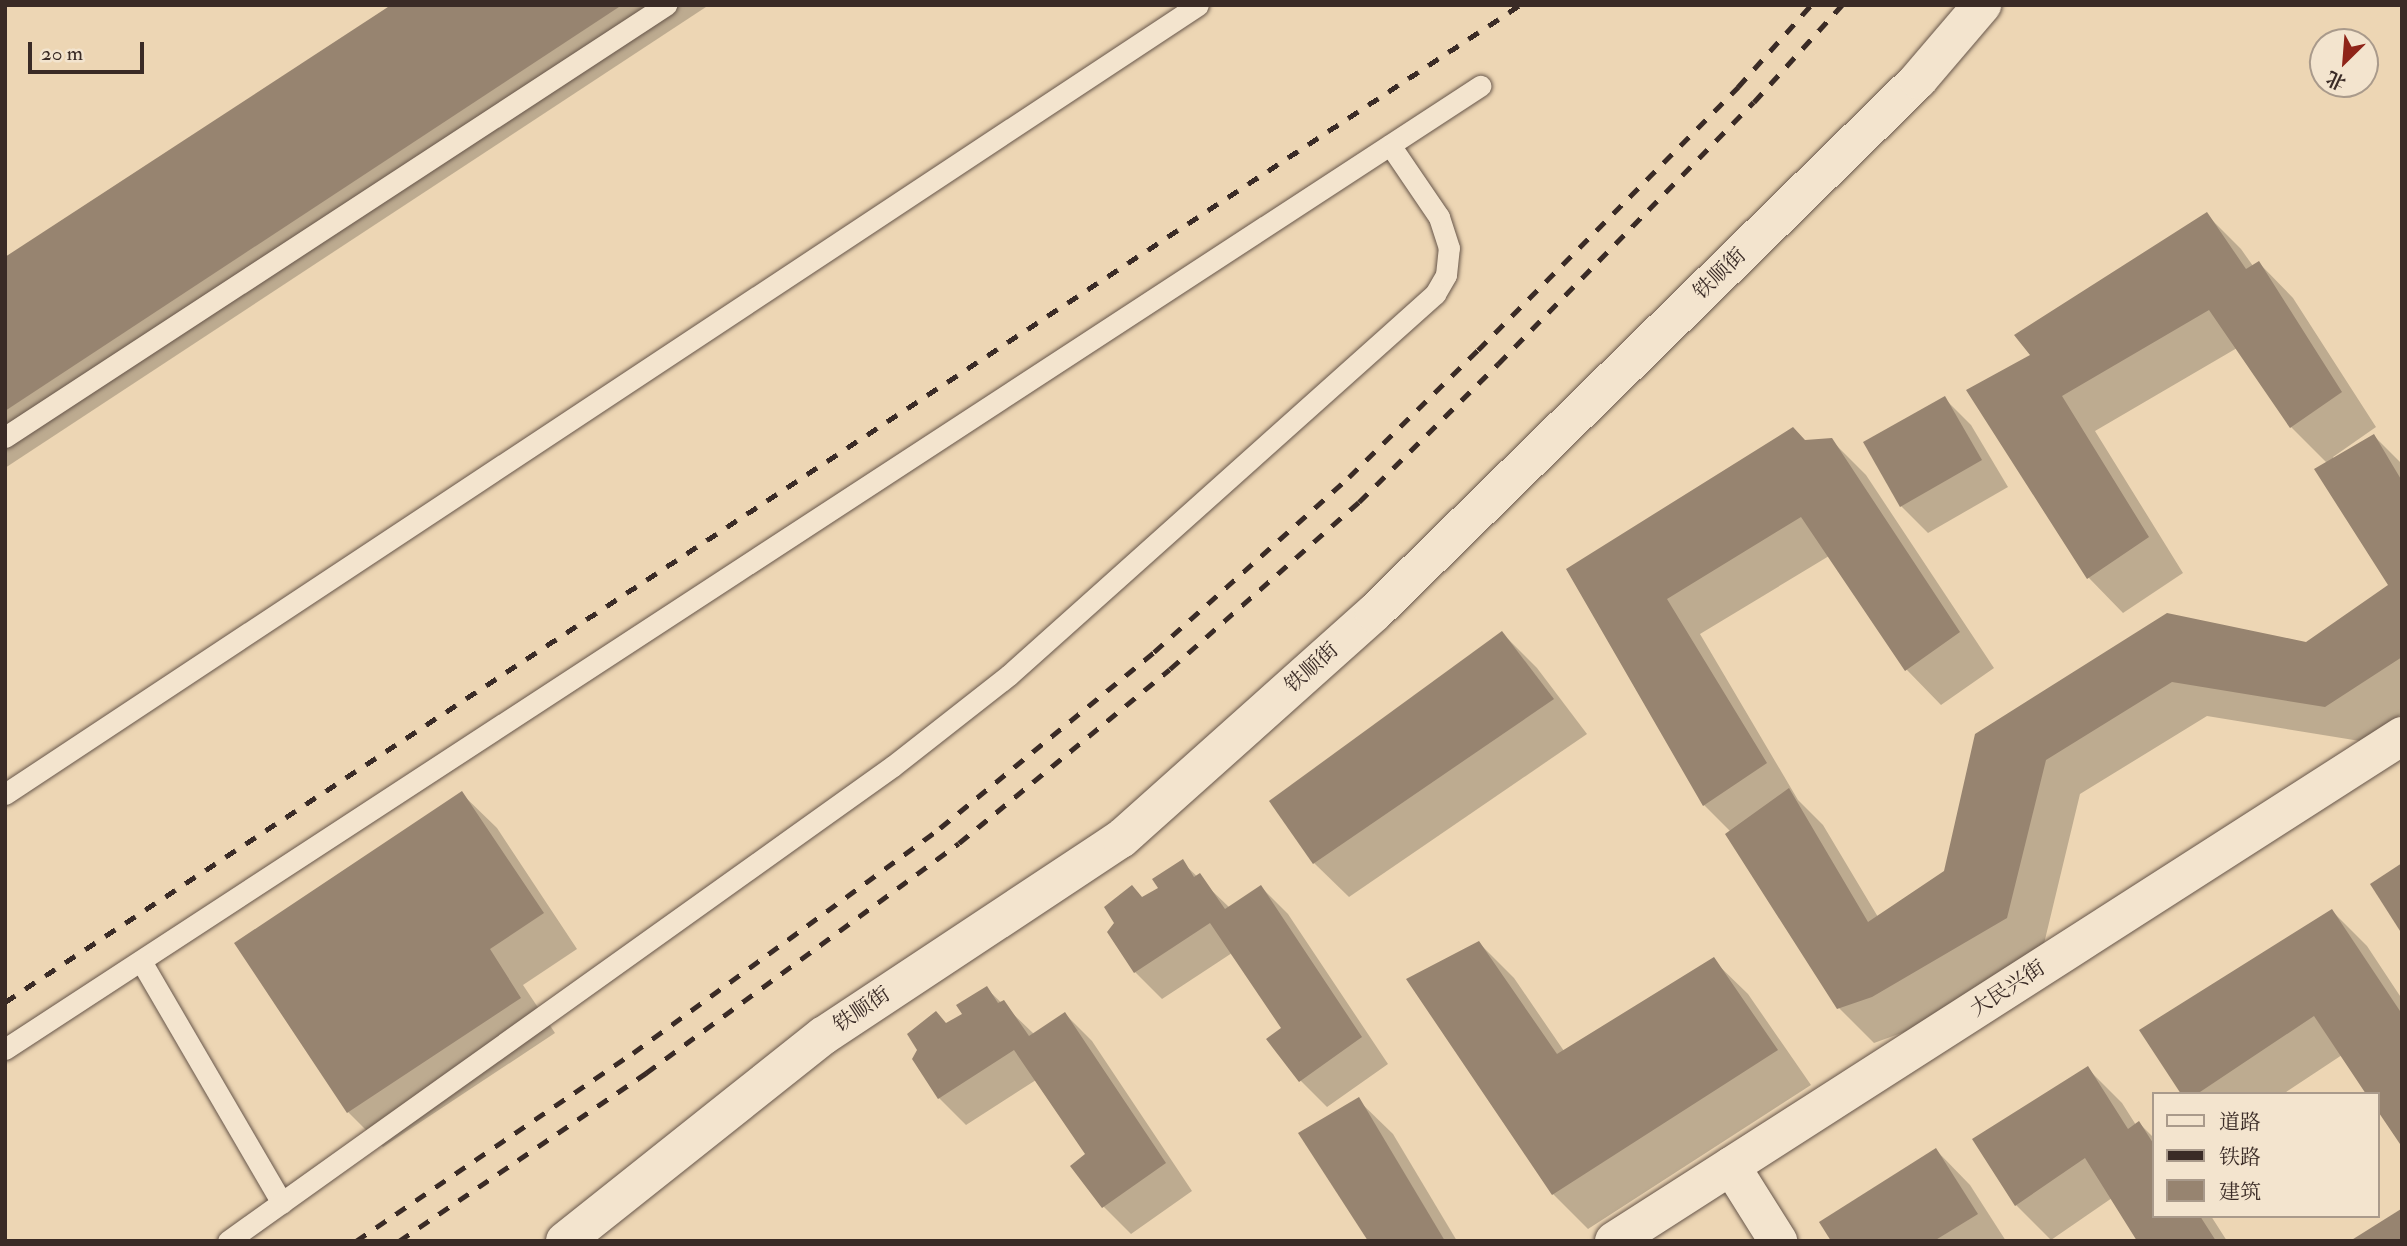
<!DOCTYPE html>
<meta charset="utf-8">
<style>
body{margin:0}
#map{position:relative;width:2407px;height:1246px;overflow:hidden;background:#edd6b4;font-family:"IM FELL Double Pica","Noto Serif SC",serif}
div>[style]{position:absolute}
.shadow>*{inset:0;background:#0003}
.building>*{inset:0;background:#978470}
.roads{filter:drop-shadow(0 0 2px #67564a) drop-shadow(0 0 2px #67564a)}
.lane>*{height:21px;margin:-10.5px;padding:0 10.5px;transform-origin:10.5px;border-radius:10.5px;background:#f3e4ce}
.street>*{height:38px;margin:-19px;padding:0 19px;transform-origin:19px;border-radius:19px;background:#f3e4ce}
.secondary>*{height:38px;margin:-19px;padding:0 19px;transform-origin:19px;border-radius:19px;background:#f3e4ce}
.rail>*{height:5px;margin-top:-2.5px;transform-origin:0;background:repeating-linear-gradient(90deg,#3a2b26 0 12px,transparent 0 24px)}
span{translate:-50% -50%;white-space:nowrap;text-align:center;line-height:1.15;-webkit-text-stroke:5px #f3e4ce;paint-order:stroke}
.street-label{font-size:21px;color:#3a2b26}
.frame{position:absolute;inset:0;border:7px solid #3a2b26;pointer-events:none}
.legend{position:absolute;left:2152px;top:1092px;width:228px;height:126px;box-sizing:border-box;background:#f3e4ce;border:2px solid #a99a8b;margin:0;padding:9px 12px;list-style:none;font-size:21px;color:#3a2b26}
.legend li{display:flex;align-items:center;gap:14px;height:35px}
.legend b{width:35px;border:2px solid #a99a8b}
.north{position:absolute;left:2309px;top:28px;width:70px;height:70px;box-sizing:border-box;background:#f3e4ce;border:2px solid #a99a8b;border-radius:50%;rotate:205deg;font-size:19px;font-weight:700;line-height:28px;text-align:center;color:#3a2b26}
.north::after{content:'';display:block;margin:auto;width:24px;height:32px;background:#8f2418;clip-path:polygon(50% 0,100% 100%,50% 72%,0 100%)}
.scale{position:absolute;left:28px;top:42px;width:116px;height:32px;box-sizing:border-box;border:4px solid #3a2b26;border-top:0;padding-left:9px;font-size:21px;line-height:24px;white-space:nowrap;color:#3a2b26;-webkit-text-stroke:5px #f3e4ce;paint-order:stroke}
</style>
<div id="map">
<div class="shadow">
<i style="clip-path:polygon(394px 5px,709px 5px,5px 468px,5px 260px)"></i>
<i style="clip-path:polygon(2207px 215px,2241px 249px,2253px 266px,2259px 263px,2293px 298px,2376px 427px,2333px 457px,2334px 459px,2374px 436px,2402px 464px,2402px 714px,2360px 741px,2207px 716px,2080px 794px,2042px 952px,1907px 1031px,1874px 1043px,1839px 1008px,1731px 832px,1704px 805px,1568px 570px,1805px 442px,1831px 440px,1866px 475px,1994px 668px,1941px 705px,1907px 670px,1829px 556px,1700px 634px,1798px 800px,1823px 825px,1878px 917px,1946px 872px,1976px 735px,2306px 643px,2391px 586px,2327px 463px,2291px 427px,2237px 348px,2095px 431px,2183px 573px,2123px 613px,2089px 578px,1968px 390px,2033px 355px)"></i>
<i style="clip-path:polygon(1944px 398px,1971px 425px,2008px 487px,1928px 533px,1901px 506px)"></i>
<i style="clip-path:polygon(1502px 633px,1537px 668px,1587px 734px,1349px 897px,1314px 863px)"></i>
<i style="clip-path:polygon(462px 794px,497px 828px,577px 949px,523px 985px,555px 1033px,383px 1147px,348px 1112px,236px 944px)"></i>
<i style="clip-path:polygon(1182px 862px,1230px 908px,1261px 887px,1288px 914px,1388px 1064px,1327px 1107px,1300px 1080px,1283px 1028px,1232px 953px,1162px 999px,1135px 972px,1143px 898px,1161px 889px)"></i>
<i style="clip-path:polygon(2332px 911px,2367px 946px,2402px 999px,2402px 1144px,2377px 1094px,2342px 1055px,2283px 1094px,2184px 1094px)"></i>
<i style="clip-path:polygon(1479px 943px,1514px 978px,1564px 1051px,1713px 960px,1748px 994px,1811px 1085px,1588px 1229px,1553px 1194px)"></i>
<i style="clip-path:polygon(986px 988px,1034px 1034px,1065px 1014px,1092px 1041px,1192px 1191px,1131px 1234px,1104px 1207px,1072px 1166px,1087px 1155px,1036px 1080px,966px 1125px,939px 1098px,947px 1025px,965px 1015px)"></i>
<i style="clip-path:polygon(2087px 1068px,2122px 1103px,2136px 1125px,2139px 1123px,2153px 1137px,2153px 1216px,2211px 1216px,2227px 1241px,2139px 1241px,2112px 1198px,2051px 1240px,2016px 1205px)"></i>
<i style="clip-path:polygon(1358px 1100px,1393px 1134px,1457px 1241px,1370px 1241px)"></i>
<i style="clip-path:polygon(1936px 1150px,1970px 1185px,2006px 1241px,1833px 1241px)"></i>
</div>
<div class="building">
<i style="clip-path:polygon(391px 5px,622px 5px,5px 411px,5px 257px)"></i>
<i style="clip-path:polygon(2207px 212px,2246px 269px,2259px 261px,2342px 392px,2290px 428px,2209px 310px,2062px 396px,2149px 537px,2087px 579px,1966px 390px,2030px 355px,2014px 335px)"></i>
<i style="clip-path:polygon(1945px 396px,1982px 460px,1900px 507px,1863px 442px)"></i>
<i style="clip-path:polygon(1793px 427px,1805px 440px,1832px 438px,1960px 632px,1905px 671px,1801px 517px,1667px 599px,1767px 763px,1703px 806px,1566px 569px)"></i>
<i style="clip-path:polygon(2374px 434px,2402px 481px,2402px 657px,2325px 707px,2172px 682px,2046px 760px,2007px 918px,1872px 997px,1837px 1009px,1725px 834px,1789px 788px,1868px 922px,1944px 871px,1975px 734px,2167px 613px,2306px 642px,2388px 585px,2314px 469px)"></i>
<i style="clip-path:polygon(1502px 631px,1554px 699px,1313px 864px,1269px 801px)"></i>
<i style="clip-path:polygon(462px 791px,544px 913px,490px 949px,521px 998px,347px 1113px,234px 943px)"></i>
<i style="clip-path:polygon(1183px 859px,1194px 877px,1200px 873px,1225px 909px,1261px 885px,1362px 1037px,1299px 1082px,1266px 1039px,1281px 1028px,1210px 923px,1134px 973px,1107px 932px,1114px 923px,1104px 907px,1132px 885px,1142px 897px,1158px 888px,1152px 879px)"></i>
<i style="clip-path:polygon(2402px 863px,2402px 934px,2370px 884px)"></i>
<i style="clip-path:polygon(2332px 909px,2402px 1014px,2402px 1147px,2377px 1110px,2377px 1094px,2366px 1094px,2314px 1016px,2197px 1094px,2181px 1094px,2139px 1030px)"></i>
<i style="clip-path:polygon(1479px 941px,1557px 1054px,1714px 957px,1778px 1050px,1552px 1195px,1406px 979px)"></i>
<i style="clip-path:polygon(987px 986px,998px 1003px,1004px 1000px,1029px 1036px,1065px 1012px,1166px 1163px,1102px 1208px,1070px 1166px,1085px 1154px,1014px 1050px,938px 1099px,912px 1059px,917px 1050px,907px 1034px,936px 1011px,946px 1023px,962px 1014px,956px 1005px)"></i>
<i style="clip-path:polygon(2088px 1066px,2128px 1129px,2139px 1121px,2153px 1143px,2153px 1216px,2200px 1216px,2216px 1241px,2137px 1241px,2085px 1158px,2015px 1206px,1972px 1139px)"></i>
<i style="clip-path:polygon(1359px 1097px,1445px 1241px,1368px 1241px,1298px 1133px)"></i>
<i style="clip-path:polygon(1936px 1148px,1978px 1214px,1934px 1241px,1831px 1241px,1819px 1222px)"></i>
<i style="clip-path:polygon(2401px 1209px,2402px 1241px,2350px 1241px)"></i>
</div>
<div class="roads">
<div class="lane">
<i style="left:5px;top:437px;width:790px;rotate:-33.17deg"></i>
<i style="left:5px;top:794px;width:1430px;rotate:-33.48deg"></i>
<i style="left:141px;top:961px;width:280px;rotate:59.8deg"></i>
<i style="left:5px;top:1049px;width:1762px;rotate:-33.14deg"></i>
<i style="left:228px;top:1241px;width:817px;rotate:-35.54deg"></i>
<i style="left:893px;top:766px;width:147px;rotate:-38.1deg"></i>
<i style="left:1009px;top:675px;width:572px;rotate:-41.81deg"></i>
<i style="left:1435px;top:294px;width:22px;rotate:-60deg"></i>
<i style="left:1446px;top:275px;width:27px;rotate:-84deg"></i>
<i style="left:1449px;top:248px;width:33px;rotate:-108deg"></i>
<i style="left:1439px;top:217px;width:87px;rotate:-124.2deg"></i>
</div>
<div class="street">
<i style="left:1731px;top:1166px;width:89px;rotate:57.9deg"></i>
</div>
<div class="secondary">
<i style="left:565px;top:1241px;width:330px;rotate:-38.5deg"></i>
<i style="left:823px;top:1036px;width:357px;rotate:-33.5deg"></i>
<i style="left:1121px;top:839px;width:339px;rotate:-41.8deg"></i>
<i style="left:1374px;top:613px;width:762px;rotate:-44.41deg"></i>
<i style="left:1918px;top:80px;width:99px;rotate:-49.5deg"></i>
<i style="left:1614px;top:1241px;width:936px;rotate:-32.65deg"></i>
</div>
</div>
<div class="rail">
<i style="left:5px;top:1002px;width:1814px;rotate:-33.35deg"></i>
<i style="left:356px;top:1241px;width:335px;rotate:-34.2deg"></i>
<i style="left:633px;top:1053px;width:381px;rotate:-36.2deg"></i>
<i style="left:940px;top:828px;width:277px;rotate:-39.4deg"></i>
<i style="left:1154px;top:652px;width:262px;rotate:-41.9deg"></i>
<i style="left:1349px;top:477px;width:181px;rotate:-44.6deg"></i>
<i style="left:1478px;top:350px;width:370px;rotate:-45.3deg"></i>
<i style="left:1738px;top:87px;width:110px;rotate:-48.3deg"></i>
<i style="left:399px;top:1241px;width:299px;rotate:-34.2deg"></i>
<i style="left:646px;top:1073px;width:388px;rotate:-36.3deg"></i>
<i style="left:959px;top:843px;width:273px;rotate:-39.5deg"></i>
<i style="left:1170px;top:669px;width:252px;rotate:-41.5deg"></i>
<i style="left:1359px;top:502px;width:196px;rotate:-44.8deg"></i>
<i style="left:1498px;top:364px;width:366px;rotate:-45.7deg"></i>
<i style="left:1754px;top:102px;width:131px;rotate:-47.8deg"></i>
</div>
<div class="street-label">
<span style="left:1720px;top:274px;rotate:-44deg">铁顺街</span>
<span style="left:1312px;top:668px;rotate:-42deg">铁顺街</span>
<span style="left:2008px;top:989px;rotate:-33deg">大民兴街</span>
<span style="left:862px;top:1010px;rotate:-34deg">铁顺街</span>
</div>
<div class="frame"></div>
<ul class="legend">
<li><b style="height:9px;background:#f3e4ce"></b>道路</li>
<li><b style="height:9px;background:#3a2b26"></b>铁路</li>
<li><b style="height:19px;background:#978470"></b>建筑</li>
</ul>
<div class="north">北</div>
<div class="scale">20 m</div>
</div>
